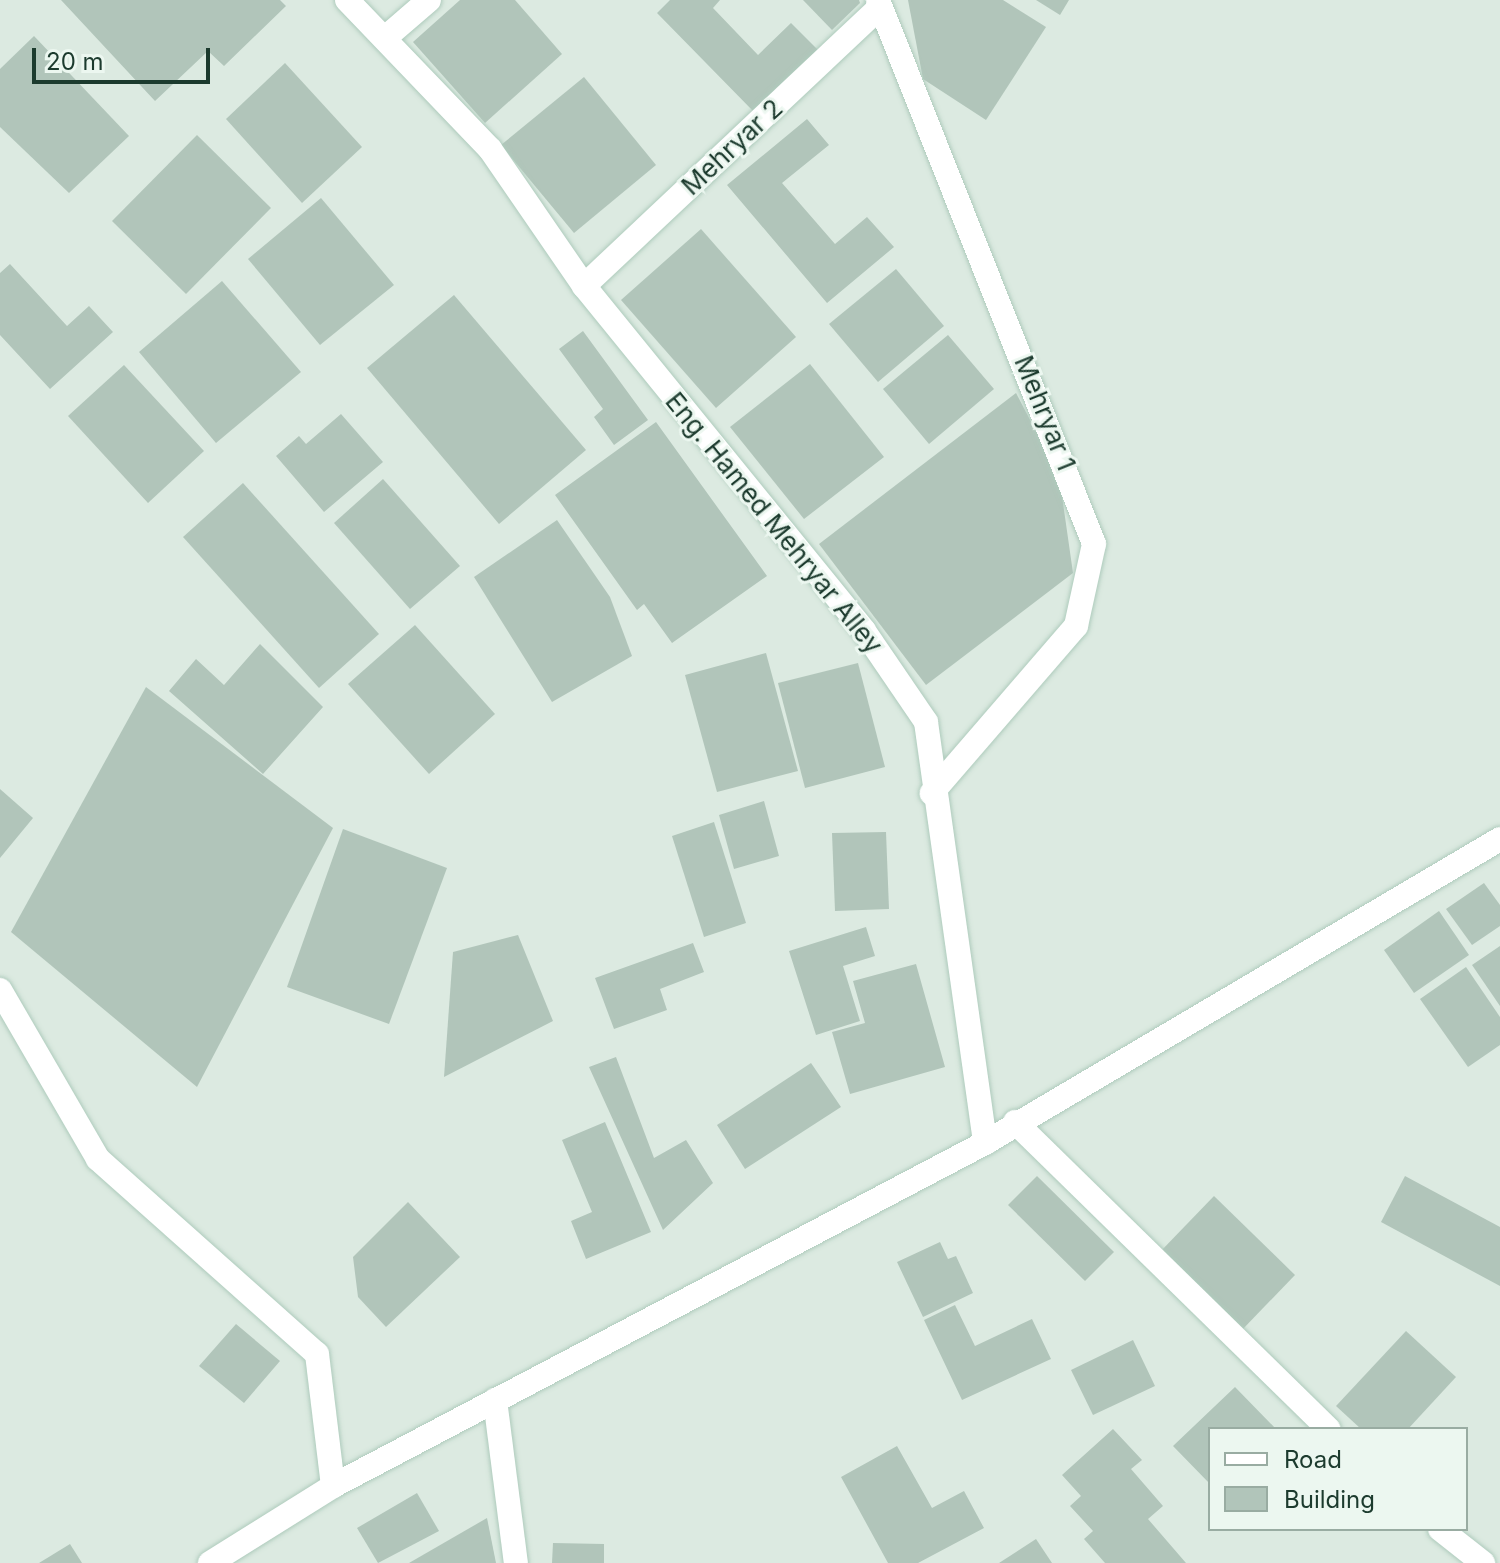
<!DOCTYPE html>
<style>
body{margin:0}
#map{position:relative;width:1500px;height:1563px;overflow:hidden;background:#dceae1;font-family:Inter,sans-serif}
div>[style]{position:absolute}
.building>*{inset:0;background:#b1c5ba}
.roads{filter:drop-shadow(0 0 2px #aecbbc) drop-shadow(0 0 2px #aecbbc)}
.street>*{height:24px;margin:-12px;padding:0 12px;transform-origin:12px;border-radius:12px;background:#fff}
.secondary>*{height:24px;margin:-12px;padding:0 12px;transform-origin:12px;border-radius:12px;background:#fff}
span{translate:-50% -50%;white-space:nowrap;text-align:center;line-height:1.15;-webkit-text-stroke:6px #ecf7f0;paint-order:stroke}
.street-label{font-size:26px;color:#1c3b2e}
.legend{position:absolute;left:1208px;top:1427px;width:260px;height:104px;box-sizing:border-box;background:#ecf7f0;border:2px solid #99aca2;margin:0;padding:10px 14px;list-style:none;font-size:24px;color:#1c3b2e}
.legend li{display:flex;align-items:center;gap:16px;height:40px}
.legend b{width:40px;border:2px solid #99aca2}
.scale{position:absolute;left:32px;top:48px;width:178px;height:36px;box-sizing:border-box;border:4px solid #1c3b2e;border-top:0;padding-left:10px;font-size:24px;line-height:28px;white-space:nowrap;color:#1c3b2e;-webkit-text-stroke:6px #ecf7f0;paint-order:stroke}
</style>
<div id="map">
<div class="building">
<i style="clip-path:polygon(61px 0,280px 0,286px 6px,224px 66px,208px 51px,155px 101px)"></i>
<i style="clip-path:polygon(460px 0,515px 0,562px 54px,485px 123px,413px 42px)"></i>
<i style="clip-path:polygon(670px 0,720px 0,713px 8px,758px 55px,791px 23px,818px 50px,754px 112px,657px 13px)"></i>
<i style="clip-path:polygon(803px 0,859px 0,860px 3px,832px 30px)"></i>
<i style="clip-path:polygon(908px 0,1003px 0,1046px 27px,986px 120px,923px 79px)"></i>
<i style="clip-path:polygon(1036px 0,1069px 0,1060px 15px)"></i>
<i style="clip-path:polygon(34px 36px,129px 136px,69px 193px,0 127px,0 69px)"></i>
<i style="clip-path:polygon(285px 63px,362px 147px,302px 203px,226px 119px)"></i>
<i style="clip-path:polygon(584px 77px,656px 165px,574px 233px,501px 145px)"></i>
<i style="clip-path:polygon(807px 119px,829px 145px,782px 183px,835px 244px,867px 217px,894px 247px,827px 303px,727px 185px)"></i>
<i style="clip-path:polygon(197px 135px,271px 208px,186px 294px,112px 221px)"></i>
<i style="clip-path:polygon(321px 198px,394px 285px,320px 345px,248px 259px)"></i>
<i style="clip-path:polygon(701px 229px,796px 337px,716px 408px,621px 300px)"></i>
<i style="clip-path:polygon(10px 264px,67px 326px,89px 306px,113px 332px,50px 389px,0 335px,0 273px)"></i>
<i style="clip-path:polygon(896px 269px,944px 326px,878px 382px,829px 324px)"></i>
<i style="clip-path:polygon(222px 281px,301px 372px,216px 443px,139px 352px)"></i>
<i style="clip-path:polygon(454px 295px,586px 450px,499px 524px,367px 368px)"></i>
<i style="clip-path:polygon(583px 331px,648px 420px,614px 445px,594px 417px,603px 409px,559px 349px)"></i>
<i style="clip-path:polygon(948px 335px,994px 389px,929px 444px,883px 389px)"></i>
<i style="clip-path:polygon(810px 364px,884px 457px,804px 519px,730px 427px)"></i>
<i style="clip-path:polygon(124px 365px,204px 451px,148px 503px,68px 416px)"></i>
<i style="clip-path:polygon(1016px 393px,1059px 475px,1073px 573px,926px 685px,819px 544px)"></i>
<i style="clip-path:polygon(341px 414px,383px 462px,324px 512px,276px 456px,299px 436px,306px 444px)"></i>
<i style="clip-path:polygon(656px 422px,767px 576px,672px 643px,644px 604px,637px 610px,555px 495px)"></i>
<i style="clip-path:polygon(383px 479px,460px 566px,410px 609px,334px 523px)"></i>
<i style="clip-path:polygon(243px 483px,379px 634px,319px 688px,183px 537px)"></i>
<i style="clip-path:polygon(557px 520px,610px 597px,632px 656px,552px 702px,474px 577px)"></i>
<i style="clip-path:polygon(415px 625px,495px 714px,429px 774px,348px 684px)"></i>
<i style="clip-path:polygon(260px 644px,323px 707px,263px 774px,169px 691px,196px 659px,224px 685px)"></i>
<i style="clip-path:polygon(766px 653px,798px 771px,717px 792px,685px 675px)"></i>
<i style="clip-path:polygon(858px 663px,885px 767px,805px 788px,778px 683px)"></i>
<i style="clip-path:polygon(146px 687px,333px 828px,197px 1087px,11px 932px)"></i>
<i style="clip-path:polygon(0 789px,33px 818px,0 858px)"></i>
<i style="clip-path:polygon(764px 801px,779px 856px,734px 869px,719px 815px)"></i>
<i style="clip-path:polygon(714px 822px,746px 923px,704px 937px,672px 836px)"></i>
<i style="clip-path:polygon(343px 829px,447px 868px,389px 1024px,287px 987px)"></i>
<i style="clip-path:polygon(886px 832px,889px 909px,835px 911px,832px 833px)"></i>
<i style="clip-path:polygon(1484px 883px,1500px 905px,1500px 926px,1472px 945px,1446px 909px)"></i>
<i style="clip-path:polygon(1439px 911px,1469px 955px,1414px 993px,1384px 950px)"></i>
<i style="clip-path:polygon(866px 927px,875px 956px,843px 966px,860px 1021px,816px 1035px,789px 951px)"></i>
<i style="clip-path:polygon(518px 935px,553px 1021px,444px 1077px,453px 952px)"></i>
<i style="clip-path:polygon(693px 943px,704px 972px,660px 989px,667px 1010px,614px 1029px,595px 978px)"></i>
<i style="clip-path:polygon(1500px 946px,1500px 1006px,1472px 965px)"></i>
<i style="clip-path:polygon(916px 964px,945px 1067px,850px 1094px,832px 1032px,865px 1023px,853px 981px)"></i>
<i style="clip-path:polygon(1466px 967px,1500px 1017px,1500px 1045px,1468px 1067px,1420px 999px)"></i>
<i style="clip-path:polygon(616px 1057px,654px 1158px,686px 1140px,713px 1183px,663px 1230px,589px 1067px)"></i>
<i style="clip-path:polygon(811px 1063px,841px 1107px,745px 1169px,717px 1125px)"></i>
<i style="clip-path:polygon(605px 1122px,651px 1232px,586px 1259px,571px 1221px,592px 1212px,562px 1140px)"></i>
<i style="clip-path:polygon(1037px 1176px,1114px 1252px,1085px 1281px,1008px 1205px)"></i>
<i style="clip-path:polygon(1405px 1176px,1500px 1227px,1500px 1286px,1381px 1222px)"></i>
<i style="clip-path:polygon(1214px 1196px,1295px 1275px,1241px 1331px,1159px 1253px)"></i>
<i style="clip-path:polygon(408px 1202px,460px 1257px,386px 1327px,358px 1297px,353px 1257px)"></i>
<i style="clip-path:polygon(940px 1242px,948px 1259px,956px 1256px,973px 1293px,923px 1317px,897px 1262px)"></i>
<i style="clip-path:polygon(955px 1305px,975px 1346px,1032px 1319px,1051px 1359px,962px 1400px,924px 1320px)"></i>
<i style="clip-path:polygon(236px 1324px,280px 1361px,244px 1403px,199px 1366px)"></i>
<i style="clip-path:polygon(1406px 1331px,1456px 1377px,1408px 1429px,1361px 1429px,1336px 1406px)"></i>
<i style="clip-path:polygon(1133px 1340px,1155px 1386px,1093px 1415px,1071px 1370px)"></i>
<i style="clip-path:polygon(1235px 1387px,1276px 1429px,1210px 1429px,1210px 1484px,1173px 1446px)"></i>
<i style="clip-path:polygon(1113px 1429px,1142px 1460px,1131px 1469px,1163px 1506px,1148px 1519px,1186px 1563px,1105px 1563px,1084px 1539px,1093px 1531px,1070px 1506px,1081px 1496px,1062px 1475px)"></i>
<i style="clip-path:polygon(897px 1446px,932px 1508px,964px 1491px,984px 1528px,918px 1563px,888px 1563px,841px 1477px)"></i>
<i style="clip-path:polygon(417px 1493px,439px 1531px,378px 1563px,357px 1528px)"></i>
<i style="clip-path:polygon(487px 1518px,496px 1563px,409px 1563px)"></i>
<i style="clip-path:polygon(1036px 1539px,1052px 1563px,999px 1563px)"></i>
<i style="clip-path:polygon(553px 1543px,604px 1544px,604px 1563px,552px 1563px)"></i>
<i style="clip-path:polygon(70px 1544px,82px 1563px,39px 1563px)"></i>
</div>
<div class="roads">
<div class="street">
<i style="left:347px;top:0;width:207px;rotate:46.2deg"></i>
<i style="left:490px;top:149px;width:166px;rotate:55.5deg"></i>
<i style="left:584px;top:286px;width:444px;rotate:50.9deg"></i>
<i style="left:864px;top:631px;width:110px;rotate:55.7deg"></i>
<i style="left:926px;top:722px;width:425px;rotate:82deg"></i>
<i style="left:878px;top:0;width:585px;rotate:68.34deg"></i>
<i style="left:1094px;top:544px;width:84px;rotate:102.4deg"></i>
<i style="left:1076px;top:626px;width:221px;rotate:130.8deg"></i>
<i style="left:385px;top:38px;width:58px;rotate:-40.8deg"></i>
<i style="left:584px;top:286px;width:405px;rotate:-43.3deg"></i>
<i style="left:0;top:990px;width:195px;rotate:59.9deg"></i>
<i style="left:98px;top:1159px;width:293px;rotate:41.7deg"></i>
<i style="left:317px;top:1354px;width:133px;rotate:83.1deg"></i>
<i style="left:1015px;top:1122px;width:439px;rotate:44.4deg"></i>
<i style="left:495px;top:1400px;width:164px;rotate:82.7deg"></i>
<i style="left:1440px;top:1529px;width:55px;rotate:38.3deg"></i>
</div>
<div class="secondary">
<i style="left:210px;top:1563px;width:145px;rotate:-32deg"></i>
<i style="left:333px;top:1486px;width:737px;rotate:-27.75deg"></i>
<i style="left:985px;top:1143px;width:598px;rotate:-30.55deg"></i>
</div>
</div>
<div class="street-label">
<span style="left:732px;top:147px;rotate:-43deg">Mehryar 2</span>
<span style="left:1045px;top:413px;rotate:68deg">Mehryar 1</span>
<span style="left:774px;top:523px;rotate:51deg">Eng. Hamed Mehryar Alley</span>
</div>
<ul class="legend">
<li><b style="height:10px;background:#fff"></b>Road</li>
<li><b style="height:22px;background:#b1c5ba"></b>Building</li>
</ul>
<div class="scale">20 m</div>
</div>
